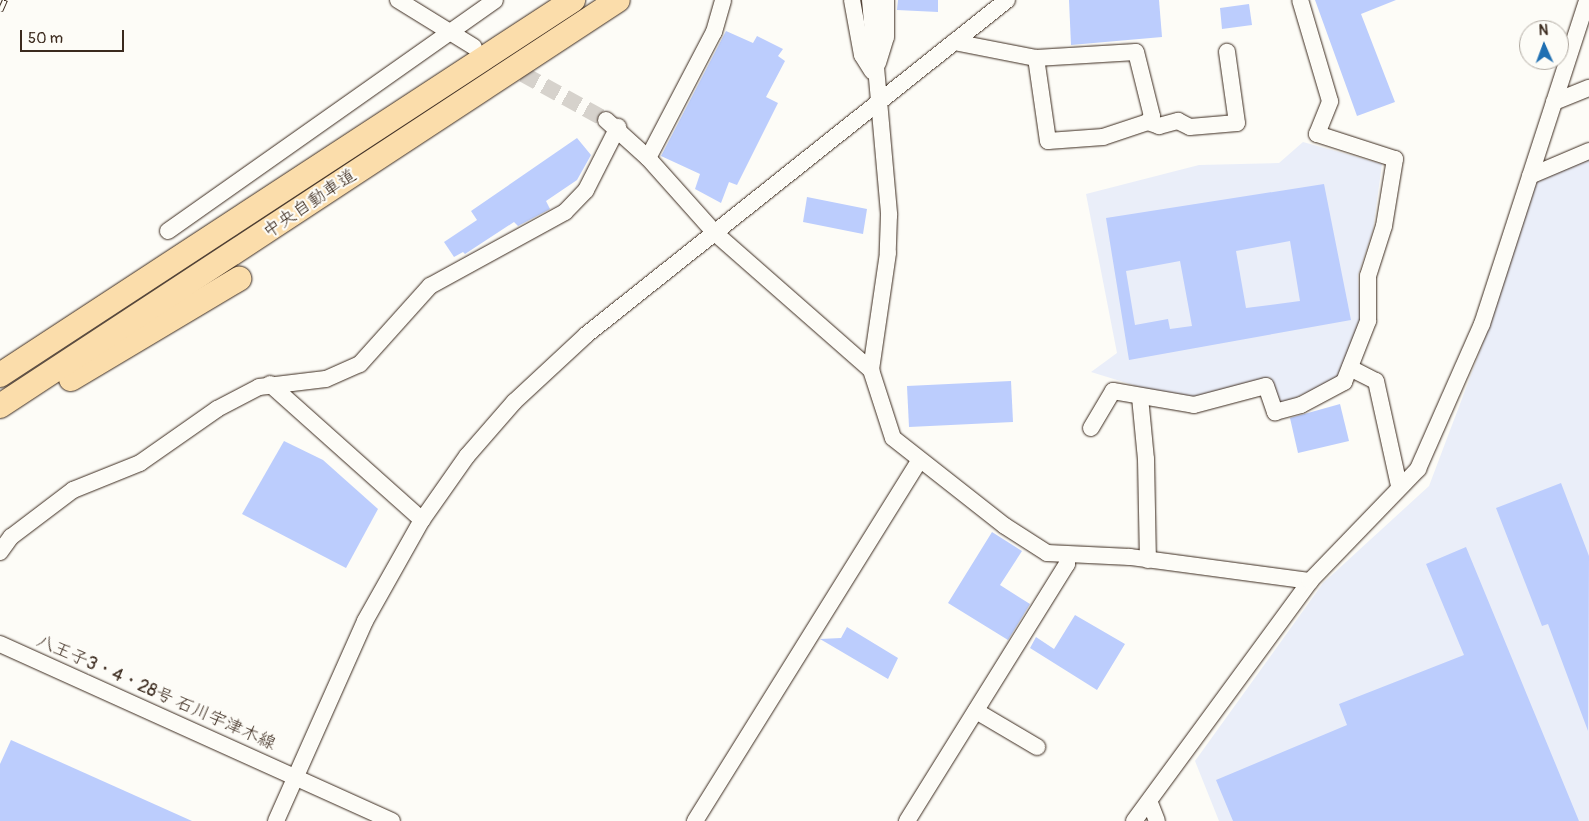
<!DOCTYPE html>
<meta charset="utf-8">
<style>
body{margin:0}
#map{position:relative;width:1589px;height:821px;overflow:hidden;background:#fdfcf7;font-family:Pangolin,"Klee One",sans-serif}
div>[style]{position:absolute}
.built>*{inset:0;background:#eaeef9}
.building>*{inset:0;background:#bccdfd}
.minor-tunnel>*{height:16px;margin-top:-8px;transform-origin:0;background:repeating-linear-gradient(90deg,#d6d2cc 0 16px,transparent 0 24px)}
.roads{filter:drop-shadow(0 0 1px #3b2a1e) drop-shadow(0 0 1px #3b2a1e)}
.minor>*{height:16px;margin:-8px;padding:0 8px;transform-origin:8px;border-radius:8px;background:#fdfcf7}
.highway>*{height:24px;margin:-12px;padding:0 12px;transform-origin:12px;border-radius:12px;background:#fbddab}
.rail>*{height:5.5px;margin-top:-2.75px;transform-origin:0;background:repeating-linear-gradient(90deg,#fdfcf7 0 11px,#3b2a1e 0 22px);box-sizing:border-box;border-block:1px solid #3b2a1e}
span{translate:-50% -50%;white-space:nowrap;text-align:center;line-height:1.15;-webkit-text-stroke:4.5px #fdfcf7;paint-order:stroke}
.street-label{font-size:18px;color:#3b2a1e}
.north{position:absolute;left:1519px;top:20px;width:50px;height:50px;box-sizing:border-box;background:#fdfcf7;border:1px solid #afa8a0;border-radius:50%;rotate:358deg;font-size:14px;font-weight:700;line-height:20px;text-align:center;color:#3b2a1e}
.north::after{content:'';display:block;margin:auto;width:18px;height:22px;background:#1f6fb2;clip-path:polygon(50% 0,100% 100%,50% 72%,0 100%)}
.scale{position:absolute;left:20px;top:30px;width:104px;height:22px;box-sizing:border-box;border:2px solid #3b2a1e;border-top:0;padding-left:6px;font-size:15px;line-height:18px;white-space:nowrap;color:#3b2a1e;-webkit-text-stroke:4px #fdfcf7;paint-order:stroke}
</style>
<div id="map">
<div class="built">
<i style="clip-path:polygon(1303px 142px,1382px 164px,1373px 230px,1358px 275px,1361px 320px,1340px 378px,1278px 405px,1270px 377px,1197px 397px,1143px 388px,1091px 372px,1117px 353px,1086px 194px,1199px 165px,1279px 163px)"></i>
<i style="clip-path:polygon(1589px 159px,1589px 821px,1219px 821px,1195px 761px,1323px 583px,1429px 486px,1486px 335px,1537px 181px)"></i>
</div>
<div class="building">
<i style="clip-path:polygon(898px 0,938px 0,938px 12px,897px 10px)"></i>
<i style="clip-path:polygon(1069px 0,1159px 0,1162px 37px,1071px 45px)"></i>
<i style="clip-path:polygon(1315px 0,1396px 0,1361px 14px,1395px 102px,1357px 116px)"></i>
<i style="clip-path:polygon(1249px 4px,1252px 25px,1222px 29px,1220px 8px)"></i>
<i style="clip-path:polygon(726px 31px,753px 43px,757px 36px,783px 49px,778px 56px,785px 61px,766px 97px,778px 103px,737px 185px,729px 182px,721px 203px,695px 189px,700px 174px,661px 156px)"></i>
<i style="clip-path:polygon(577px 138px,591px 155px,577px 180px,546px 201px,550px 209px,518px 226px,514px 222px,465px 254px,463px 252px,454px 257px,444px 242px,477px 220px,471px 211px)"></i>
<i style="clip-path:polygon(evenodd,1324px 184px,1351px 320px,1129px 360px,1106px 218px,1324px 184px,1290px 241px,1300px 301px,1246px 308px,1236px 251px,1290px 241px,1324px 184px,1180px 261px,1192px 326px,1170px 329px,1168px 319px,1135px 325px,1126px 271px,1180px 261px)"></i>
<i style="clip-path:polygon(807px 197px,867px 209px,863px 234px,803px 222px)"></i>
<i style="clip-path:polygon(1011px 381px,1013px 422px,909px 427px,907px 386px)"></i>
<i style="clip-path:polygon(1340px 404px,1349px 441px,1298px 453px,1290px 418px)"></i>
<i style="clip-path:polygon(284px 441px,323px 460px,378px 509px,346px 568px,242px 514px)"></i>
<i style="clip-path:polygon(1561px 483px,1589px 556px,1588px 731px,1548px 624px,1542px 626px,1496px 508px)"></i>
<i style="clip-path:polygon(992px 532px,1022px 551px,1000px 585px,1030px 604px,1008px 640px,948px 603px)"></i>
<i style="clip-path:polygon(1466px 547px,1579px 821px,1233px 821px,1216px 780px,1347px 725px,1339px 704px,1464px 655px,1426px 564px)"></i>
<i style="clip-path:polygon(1075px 615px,1125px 644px,1097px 690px,1030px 648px,1036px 637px,1054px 649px)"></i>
<i style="clip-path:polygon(847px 627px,898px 658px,888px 679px,820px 639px,841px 638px)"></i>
<i style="clip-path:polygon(11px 740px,192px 821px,0 821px,0 764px)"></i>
</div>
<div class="minor-tunnel">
<i style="left:481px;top:51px;width:143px;rotate:28.9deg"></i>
</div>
<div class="roads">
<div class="minor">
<i style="left:398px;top:0;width:89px;rotate:31.7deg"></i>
<i style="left:852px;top:0;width:56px;rotate:79.7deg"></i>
<i style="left:862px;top:55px;width:19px;rotate:58deg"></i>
<i style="left:870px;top:0;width:216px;rotate:84.9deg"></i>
<i style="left:889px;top:215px;width:38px;rotate:92deg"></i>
<i style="left:888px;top:253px;width:118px;rotate:98.3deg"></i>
<i style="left:871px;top:370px;width:71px;rotate:72.1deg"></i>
<i style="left:893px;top:438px;width:142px;rotate:38.2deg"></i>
<i style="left:1005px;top:526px;width:50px;rotate:32.7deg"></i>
<i style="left:1047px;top:553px;width:83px;rotate:2.8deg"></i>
<i style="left:1130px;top:557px;width:182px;rotate:7.6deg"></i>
<i style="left:954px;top:42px;width:84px;rotate:11deg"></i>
<i style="left:1036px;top:58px;width:100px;rotate:-3.4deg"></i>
<i style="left:1136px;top:52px;width:66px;rotate:76deg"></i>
<i style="left:1152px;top:116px;width:7px;rotate:124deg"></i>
<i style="left:1148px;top:122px;width:47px;rotate:161.6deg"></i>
<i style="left:1103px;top:137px;width:55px;rotate:175.8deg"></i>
<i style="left:1048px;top:141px;width:84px;rotate:-98.2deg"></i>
<i style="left:878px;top:63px;width:27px;rotate:-73deg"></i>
<i style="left:886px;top:37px;width:37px;rotate:-90deg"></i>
<i style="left:1554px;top:102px;width:38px;rotate:-22deg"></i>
<i style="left:606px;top:120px;width:57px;rotate:42.1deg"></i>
<i style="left:648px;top:158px;width:101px;rotate:48.2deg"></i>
<i style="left:715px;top:233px;width:208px;rotate:41.3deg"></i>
<i style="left:1148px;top:122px;width:12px;rotate:20deg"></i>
<i style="left:1159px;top:126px;width:20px;rotate:-15deg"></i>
<i style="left:1178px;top:121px;width:13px;rotate:27deg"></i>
<i style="left:1190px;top:127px;width:47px;rotate:-4.9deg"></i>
<i style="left:1237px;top:123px;width:72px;rotate:-98deg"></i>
<i style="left:648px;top:158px;width:142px;rotate:-62.4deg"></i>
<i style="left:714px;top:32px;width:33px;rotate:-74deg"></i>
<i style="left:1530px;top:176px;width:64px;rotate:-23deg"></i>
<i style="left:168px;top:231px;width:400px;rotate:-35.2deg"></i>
<i style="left:1350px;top:368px;width:29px;rotate:27deg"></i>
<i style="left:1376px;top:381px;width:107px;rotate:77.6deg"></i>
<i style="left:270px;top:384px;width:204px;rotate:41.8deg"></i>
<i style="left:1140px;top:397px;width:62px;rotate:84.5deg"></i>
<i style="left:1146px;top:459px;width:101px;rotate:88.9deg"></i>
<i style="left:1091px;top:428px;width:43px;rotate:-59.3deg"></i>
<i style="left:1113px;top:391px;width:82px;rotate:9.8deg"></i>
<i style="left:1194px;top:405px;width:74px;rotate:-14.8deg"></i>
<i style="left:1266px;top:386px;width:28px;rotate:71deg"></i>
<i style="left:1275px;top:412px;width:27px;rotate:-15deg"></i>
<i style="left:1301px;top:405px;width:49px;rotate:-28.1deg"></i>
<i style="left:1344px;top:382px;width:66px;rotate:-68.5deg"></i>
<i style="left:1368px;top:321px;width:45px;rotate:-90deg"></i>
<i style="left:1368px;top:276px;width:52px;rotate:-72.3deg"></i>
<i style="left:1384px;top:226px;width:68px;rotate:-80.7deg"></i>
<i style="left:1395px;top:159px;width:82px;rotate:-162.2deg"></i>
<i style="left:1317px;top:134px;width:35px;rotate:-68deg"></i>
<i style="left:1330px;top:101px;width:105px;rotate:-106.5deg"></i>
<i style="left:0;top:552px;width:19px;rotate:-54deg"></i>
<i style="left:11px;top:537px;width:78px;rotate:-37.2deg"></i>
<i style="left:73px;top:490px;width:72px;rotate:-21.9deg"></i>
<i style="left:140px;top:463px;width:94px;rotate:-35deg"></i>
<i style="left:217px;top:409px;width:47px;rotate:-27.6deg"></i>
<i style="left:259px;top:387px;width:67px;rotate:-6.8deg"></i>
<i style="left:326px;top:379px;width:37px;rotate:-24deg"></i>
<i style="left:360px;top:364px;width:105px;rotate:-48.1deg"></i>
<i style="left:430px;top:286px;width:154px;rotate:-28.7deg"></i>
<i style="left:565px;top:212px;width:30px;rotate:-46deg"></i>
<i style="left:586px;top:190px;width:71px;rotate:-63.1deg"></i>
<i style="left:0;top:644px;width:430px;rotate:24.3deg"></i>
<i style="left:976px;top:711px;width:71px;rotate:30.5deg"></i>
<i style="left:1150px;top:803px;width:19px;rotate:69deg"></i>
<i style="left:276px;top:821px;width:219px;rotate:-66deg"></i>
<i style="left:365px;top:621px;width:116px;rotate:-60.6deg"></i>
<i style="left:422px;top:520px;width:78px;rotate:-54.9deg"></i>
<i style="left:467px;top:456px;width:72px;rotate:-49deg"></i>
<i style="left:514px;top:402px;width:98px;rotate:-42.9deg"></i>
<i style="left:586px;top:335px;width:538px;rotate:-38.51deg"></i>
<i style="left:695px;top:821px;width:425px;rotate:-58.1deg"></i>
<i style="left:907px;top:821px;width:303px;rotate:-58.1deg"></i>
<i style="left:1067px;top:564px;width:9px;rotate:-90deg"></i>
<i style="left:1134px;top:821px;width:298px;rotate:-53.7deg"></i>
<i style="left:1310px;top:581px;width:156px;rotate:-46deg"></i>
<i style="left:1418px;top:469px;width:158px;rotate:-66.2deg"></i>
<i style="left:1482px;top:324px;width:341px;rotate:-72deg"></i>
</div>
<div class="highway">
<i style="left:0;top:375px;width:685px;rotate:-33.2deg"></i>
<i style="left:71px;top:379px;width:196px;rotate:-30.8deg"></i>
<i style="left:0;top:406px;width:739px;rotate:-33.3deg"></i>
</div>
</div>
<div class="rail">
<i style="left:0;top:11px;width:12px;rotate:-66deg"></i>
</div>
<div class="street-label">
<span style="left:310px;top:204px;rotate:-34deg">中央自動車道</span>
<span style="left:156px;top:693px;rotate:24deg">八王子3・4・28号 石川宇津木線</span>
</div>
<div class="north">N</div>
<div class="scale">50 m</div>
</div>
